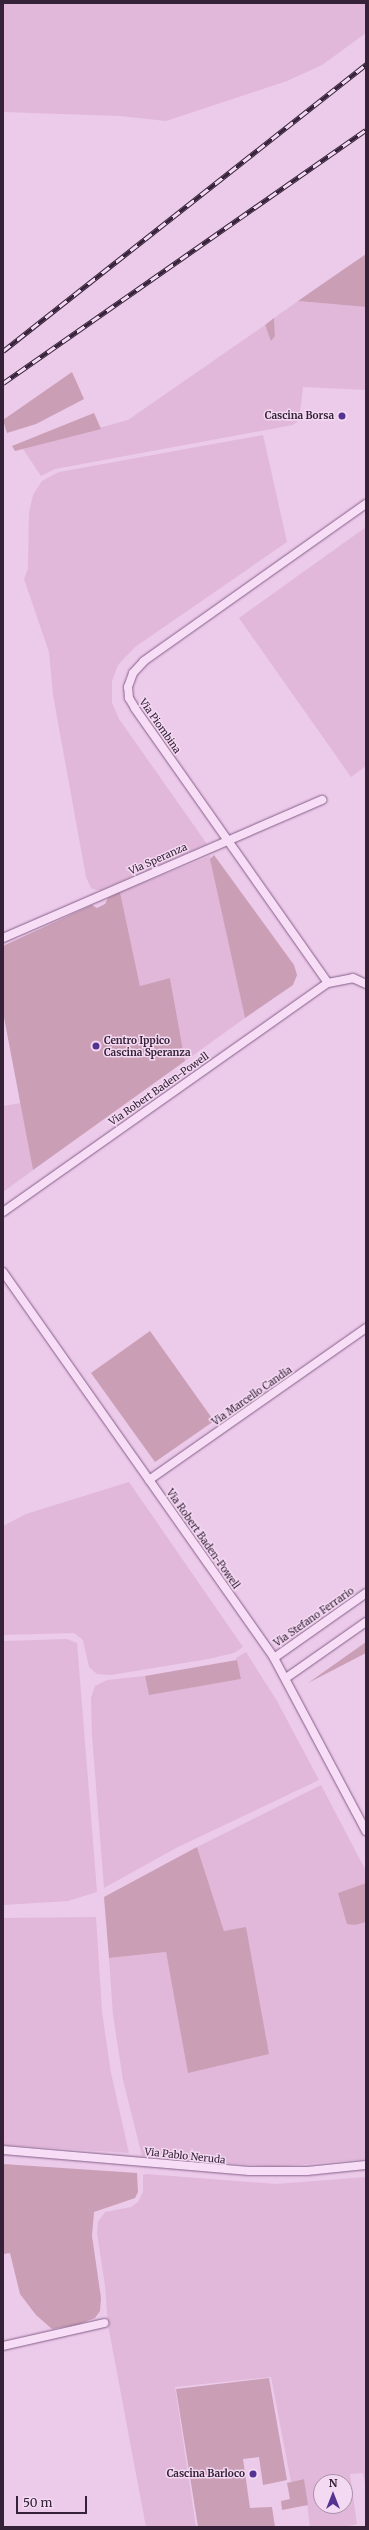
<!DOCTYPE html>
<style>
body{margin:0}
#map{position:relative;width:369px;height:2530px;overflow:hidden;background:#eccaea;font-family:Merriweather,serif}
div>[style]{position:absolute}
.farmland>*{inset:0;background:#e1b8d9}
.green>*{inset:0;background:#ca9eb5}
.roads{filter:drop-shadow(0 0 1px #835f87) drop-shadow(0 0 1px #835f87)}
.street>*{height:8px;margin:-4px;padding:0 4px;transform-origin:4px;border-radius:4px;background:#f7ddf6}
.rail>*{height:4.5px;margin-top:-2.25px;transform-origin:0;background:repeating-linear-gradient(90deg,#f4d9f2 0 9px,#352239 0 18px);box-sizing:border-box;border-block:1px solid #352239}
.dots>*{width:11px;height:11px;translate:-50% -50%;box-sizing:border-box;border:2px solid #f4d9f2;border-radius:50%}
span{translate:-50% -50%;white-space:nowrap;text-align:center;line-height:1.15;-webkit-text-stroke:3px #f4d9f2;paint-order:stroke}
.poi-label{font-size:10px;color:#352239;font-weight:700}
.right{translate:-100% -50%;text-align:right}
.left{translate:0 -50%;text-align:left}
.street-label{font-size:10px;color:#352239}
.frame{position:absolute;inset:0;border:4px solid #352239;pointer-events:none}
.north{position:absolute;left:313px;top:2474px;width:40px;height:40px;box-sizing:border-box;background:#f4d9f2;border:1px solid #a890a8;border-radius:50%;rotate:0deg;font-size:11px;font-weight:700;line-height:16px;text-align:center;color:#352239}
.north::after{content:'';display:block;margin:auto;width:14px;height:18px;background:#543392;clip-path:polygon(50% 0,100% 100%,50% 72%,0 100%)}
.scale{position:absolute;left:16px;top:2496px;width:71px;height:18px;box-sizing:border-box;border:2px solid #352239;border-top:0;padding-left:5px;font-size:12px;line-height:14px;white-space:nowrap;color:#352239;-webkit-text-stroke:3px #f4d9f2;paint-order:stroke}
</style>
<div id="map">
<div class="farmland">
<i style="clip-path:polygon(3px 3px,366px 3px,366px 33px,322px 65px,287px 81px,166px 121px,120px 116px,3px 112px)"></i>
<i style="clip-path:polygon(298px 301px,366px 307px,366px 390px,303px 387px,299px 420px,293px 425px,55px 469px,41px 476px,23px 449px,128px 420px,265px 325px,265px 327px,275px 336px,274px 318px)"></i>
<i style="clip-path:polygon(263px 435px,287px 542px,135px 647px,118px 665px,112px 681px,112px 703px,119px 719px,207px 844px,101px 890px,96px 890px,91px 888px,86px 877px,53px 695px,49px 652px,24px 579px,28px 569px,29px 513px,33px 495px,42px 481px,59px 472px)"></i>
<i style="clip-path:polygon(366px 527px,366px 766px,351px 777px,239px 618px)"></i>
<i style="clip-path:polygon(210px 856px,245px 1018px,185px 1061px,170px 978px,140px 986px,120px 892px)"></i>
<i style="clip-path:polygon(21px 1103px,33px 1170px,3px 1192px,3px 1106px)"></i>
<i style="clip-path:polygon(129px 1482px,243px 1647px,234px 1653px,208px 1659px,111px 1675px,97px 1674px,89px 1667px,83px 1640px,74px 1633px,3px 1635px,3px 1526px,26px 1514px)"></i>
<i style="clip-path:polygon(67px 1639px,77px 1643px,97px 1892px,68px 1901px,3px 1905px,3px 1641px)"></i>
<i style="clip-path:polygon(246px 1652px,277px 1701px,319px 1780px,176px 1848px,104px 1888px,92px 1736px,91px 1698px,95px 1686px,107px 1680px,145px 1676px,149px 1694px,241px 1679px,236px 1658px)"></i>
<i style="clip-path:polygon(321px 1785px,366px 1871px,366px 1883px,338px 1893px,355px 1925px,366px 1922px,366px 2159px,275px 2167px,142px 2156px,123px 2080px,113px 2015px,109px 1958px,166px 1952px,189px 2073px,247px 1928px,224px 1931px,197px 1847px)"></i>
<i style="clip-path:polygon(96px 1917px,102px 2012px,111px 2073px,129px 2153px,3px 2145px,3px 1918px)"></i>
<i style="clip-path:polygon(evenodd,146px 2174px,276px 2184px,366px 2177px,366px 2491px,363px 2473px,350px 2474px,357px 2524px,345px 2527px,310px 2527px,304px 2479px,291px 2482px,271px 2377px,175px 2387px,196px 2527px,146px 2527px,108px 2325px,105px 2286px,97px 2233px,98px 2222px,105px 2212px,131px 2207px,138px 2202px,143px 2192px,143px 2175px,146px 2174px,321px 2482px,345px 2482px,345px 2506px,321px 2506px,321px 2482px)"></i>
</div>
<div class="green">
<i style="clip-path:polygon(366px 254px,366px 307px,298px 301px,321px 285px)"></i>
<i style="clip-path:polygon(274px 318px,275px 336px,271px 341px,265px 325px)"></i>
<i style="clip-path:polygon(72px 372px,84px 399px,36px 424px,7px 433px,3px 420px)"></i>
<i style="clip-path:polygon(94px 413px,101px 429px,15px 451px,12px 446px)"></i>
<i style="clip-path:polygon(214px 855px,294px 965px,297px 975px,293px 985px,245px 1018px,210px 859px)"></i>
<i style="clip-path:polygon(120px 892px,140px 986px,170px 978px,185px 1061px,33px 1170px,3px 1012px,3px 946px,92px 905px,97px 908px,105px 904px,108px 898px)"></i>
<i style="clip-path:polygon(150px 1331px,214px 1421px,155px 1462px,91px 1373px)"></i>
<i style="clip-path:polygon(366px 1642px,366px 1653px,308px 1683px)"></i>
<i style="clip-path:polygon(237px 1660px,241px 1679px,149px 1695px,145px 1676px)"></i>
<i style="clip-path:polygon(197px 1847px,224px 1931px,246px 1927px,269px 2054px,188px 2073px,166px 1952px,109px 1958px,104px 1897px)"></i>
<i style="clip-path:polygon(366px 1883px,366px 1922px,355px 1925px,347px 1924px,338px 1893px)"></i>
<i style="clip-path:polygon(3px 2164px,137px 2173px,138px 2192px,135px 2198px,94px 2212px,92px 2236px,101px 2298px,100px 2311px,95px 2318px,77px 2325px,52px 2329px,36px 2315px,20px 2294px,10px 2253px,3px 2254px)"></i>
<i style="clip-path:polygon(269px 2378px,287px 2480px,263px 2485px,259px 2457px,243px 2459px,250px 2508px,272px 2507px,275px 2527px,198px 2527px,176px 2389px)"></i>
<i style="clip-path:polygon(304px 2479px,308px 2505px,282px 2510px,281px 2501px,290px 2499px,287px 2483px)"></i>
</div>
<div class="roads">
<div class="street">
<i style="left:3px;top:938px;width:348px;rotate:-23.4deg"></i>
<i style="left:328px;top:983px;width:336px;rotate:-125.1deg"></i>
<i style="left:135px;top:708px;width:12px;rotate:-121deg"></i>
<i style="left:129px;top:698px;width:11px;rotate:-95deg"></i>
<i style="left:128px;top:687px;width:15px;rotate:-70deg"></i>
<i style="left:133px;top:673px;width:16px;rotate:-47deg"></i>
<i style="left:144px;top:661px;width:272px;rotate:-35.3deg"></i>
<i style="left:3px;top:1212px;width:398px;rotate:-35.2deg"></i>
<i style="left:328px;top:983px;width:25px;rotate:-11deg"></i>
<i style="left:353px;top:978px;width:14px;rotate:25deg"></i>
<i style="left:3px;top:1272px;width:472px;rotate:54.9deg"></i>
<i style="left:274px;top:1658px;width:196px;rotate:62deg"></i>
<i style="left:149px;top:1480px;width:265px;rotate:-35deg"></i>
<i style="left:274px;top:1658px;width:113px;rotate:-35.2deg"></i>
<i style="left:286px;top:1678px;width:98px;rotate:-35deg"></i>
<i style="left:3px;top:2150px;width:247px;rotate:4.9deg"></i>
<i style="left:249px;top:2171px;width:58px"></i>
<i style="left:307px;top:2171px;width:59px;rotate:-5.8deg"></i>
<i style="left:3px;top:2346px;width:104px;rotate:-12.8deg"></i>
</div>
</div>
<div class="rail">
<i style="left:3px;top:351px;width:463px;rotate:-38.3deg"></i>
<i style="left:3px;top:383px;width:442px;rotate:-34.9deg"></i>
</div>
<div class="dots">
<i style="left:342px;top:416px;background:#543392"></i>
<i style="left:96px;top:1046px;background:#543392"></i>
<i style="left:253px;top:2474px;background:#543392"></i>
</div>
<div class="poi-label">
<span class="right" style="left:334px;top:416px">Cascina Borsa</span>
<span class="left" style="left:104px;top:1046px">Centro Ippico<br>Cascina Speranza</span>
<span class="right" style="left:245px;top:2474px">Cascina Barloco</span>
</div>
<div class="street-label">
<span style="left:160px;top:726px;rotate:55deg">Via Piombina</span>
<span style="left:158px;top:859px;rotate:-24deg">Via Speranza</span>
<span style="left:159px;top:1089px;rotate:-35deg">Via Robert Baden-Powell</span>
<span style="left:252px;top:1396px;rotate:-35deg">Via Marcello Candia</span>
<span style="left:203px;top:1539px;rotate:55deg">Via Robert Baden-Powell</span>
<span style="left:314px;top:1617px;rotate:-35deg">Via Stefano Ferrario</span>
<span style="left:185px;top:2156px;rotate:6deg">Via Pablo Neruda</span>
</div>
<div class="frame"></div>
<div class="north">N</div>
<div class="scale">50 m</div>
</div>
